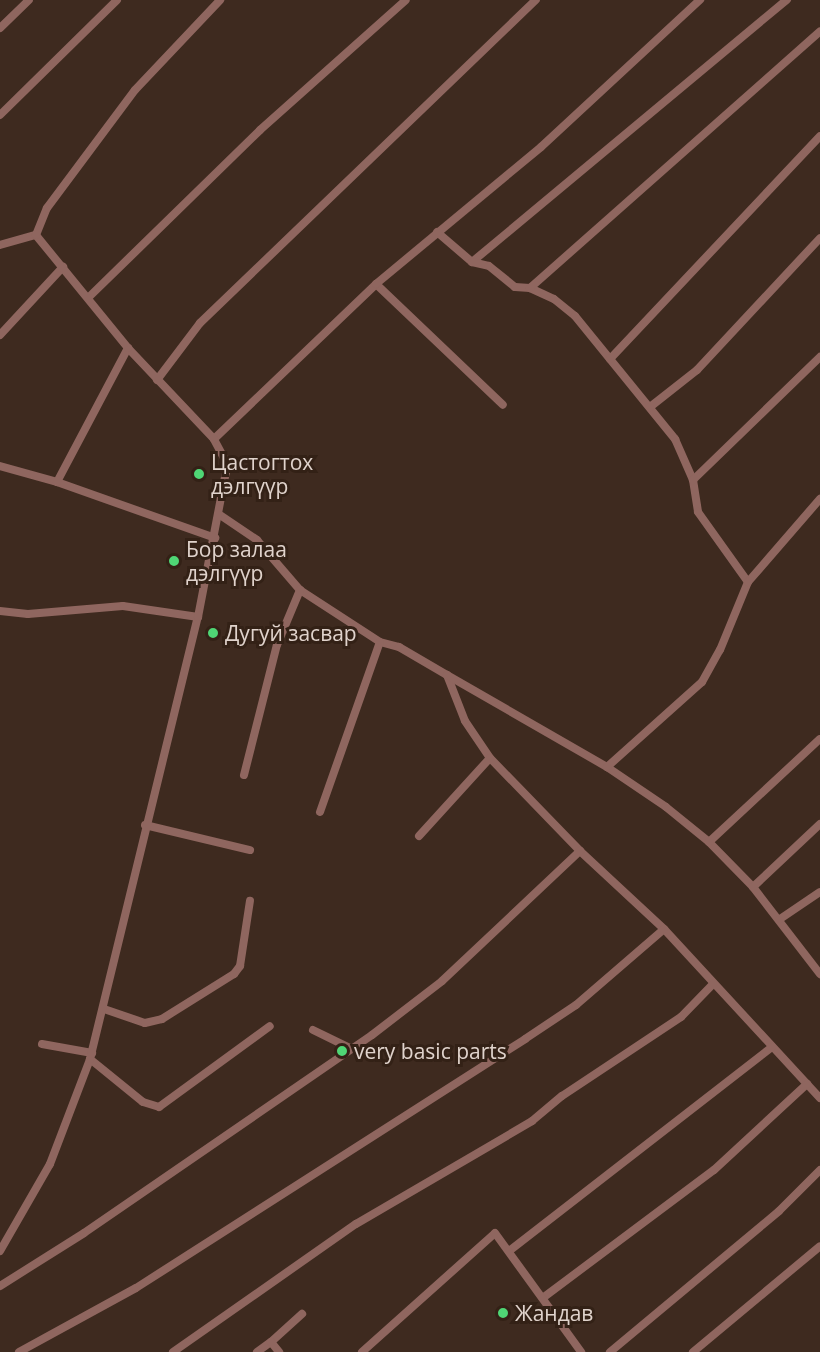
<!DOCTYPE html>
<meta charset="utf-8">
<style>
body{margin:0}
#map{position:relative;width:820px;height:1352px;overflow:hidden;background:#3e2a1f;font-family:"Open Sans",sans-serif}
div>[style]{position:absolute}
.street>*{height:8px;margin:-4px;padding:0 4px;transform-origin:4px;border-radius:4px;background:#8f665f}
.dots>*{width:16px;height:16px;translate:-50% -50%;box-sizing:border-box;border:3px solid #332116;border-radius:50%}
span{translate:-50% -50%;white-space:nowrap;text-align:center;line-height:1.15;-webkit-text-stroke:6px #332116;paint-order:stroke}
.poi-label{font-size:21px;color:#e0d3cc}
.left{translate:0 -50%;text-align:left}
</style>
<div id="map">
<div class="street">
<i style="left:0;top:28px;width:40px;rotate:-44deg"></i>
<i style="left:0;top:115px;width:164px;rotate:-44.5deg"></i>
<i style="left:437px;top:232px;width:46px;rotate:40.6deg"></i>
<i style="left:472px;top:262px;width:410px;rotate:-39.8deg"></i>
<i style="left:0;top:245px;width:37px;rotate:-16deg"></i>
<i style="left:472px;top:262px;width:17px;rotate:13deg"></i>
<i style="left:489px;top:266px;width:33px;rotate:39deg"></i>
<i style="left:515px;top:287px;width:15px;rotate:4deg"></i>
<i style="left:530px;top:288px;width:26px;rotate:25deg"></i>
<i style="left:554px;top:299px;width:27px;rotate:39deg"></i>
<i style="left:575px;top:316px;width:159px;rotate:50.9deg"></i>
<i style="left:675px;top:439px;width:45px;rotate:66.3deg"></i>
<i style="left:693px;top:480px;width:32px;rotate:81deg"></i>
<i style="left:698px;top:512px;width:86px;rotate:54.5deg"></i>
<i style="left:376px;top:284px;width:175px;rotate:43.6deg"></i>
<i style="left:530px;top:288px;width:387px;rotate:-41.5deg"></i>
<i style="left:89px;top:297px;width:239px;rotate:-44.3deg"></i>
<i style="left:260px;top:130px;width:195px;rotate:-41.7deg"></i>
<i style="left:0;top:335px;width:93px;rotate:-47.2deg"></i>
<i style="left:610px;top:359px;width:306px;rotate:-46.7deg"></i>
<i style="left:157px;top:380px;width:71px;rotate:-53deg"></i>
<i style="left:200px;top:323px;width:466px;rotate:-43.9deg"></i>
<i style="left:650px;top:407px;width:60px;rotate:-38.2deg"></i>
<i style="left:697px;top:370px;width:180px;rotate:-47deg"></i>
<i style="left:214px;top:439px;width:224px;rotate:-43.7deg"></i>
<i style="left:376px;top:284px;width:214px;rotate:-39.7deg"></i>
<i style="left:541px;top:147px;width:217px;rotate:-42.8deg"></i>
<i style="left:0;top:466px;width:59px;rotate:15.7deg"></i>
<i style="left:57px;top:482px;width:168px;rotate:19.5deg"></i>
<i style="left:693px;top:480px;width:177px;rotate:-44.1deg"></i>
<i style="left:57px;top:482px;width:152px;rotate:-62.1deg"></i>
<i style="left:220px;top:515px;width:45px;rotate:34deg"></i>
<i style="left:257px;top:540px;width:66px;rotate:49.3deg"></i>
<i style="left:300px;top:590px;width:95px;rotate:33deg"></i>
<i style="left:380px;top:642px;width:20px;rotate:15deg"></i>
<i style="left:399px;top:647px;width:56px;rotate:30.3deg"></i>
<i style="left:447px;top:675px;width:49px;rotate:68.6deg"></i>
<i style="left:465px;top:721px;width:45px;rotate:56deg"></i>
<i style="left:490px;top:758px;width:129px;rotate:45.9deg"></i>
<i style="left:580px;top:851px;width:115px;rotate:42.9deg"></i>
<i style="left:664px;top:929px;width:230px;rotate:47.3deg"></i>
<i style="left:0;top:611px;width:28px;rotate:6deg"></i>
<i style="left:28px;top:614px;width:95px;rotate:-4.8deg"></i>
<i style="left:123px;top:606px;width:76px;rotate:8.3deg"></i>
<i style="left:447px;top:675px;width:185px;rotate:29.9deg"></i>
<i style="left:607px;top:767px;width:71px;rotate:34.1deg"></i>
<i style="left:666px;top:807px;width:55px;rotate:39.1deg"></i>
<i style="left:709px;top:842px;width:63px;rotate:45.6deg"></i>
<i style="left:753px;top:887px;width:110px;rotate:52.4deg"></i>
<i style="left:607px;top:767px;width:127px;rotate:-41.8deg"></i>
<i style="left:702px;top:682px;width:37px;rotate:-61deg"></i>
<i style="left:720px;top:650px;width:74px;rotate:-67.6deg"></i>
<i style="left:748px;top:582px;width:110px;rotate:-49.1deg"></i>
<i style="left:244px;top:775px;width:134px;rotate:-75.8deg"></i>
<i style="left:277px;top:645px;width:60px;rotate:-67.3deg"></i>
<i style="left:320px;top:812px;width:180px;rotate:-70.6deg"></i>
<i style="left:145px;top:825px;width:108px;rotate:13.4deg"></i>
<i style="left:419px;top:836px;width:105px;rotate:-47.7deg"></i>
<i style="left:709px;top:842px;width:151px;rotate:-42.9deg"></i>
<i style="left:753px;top:887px;width:92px;rotate:-43.2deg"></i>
<i style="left:780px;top:919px;width:48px;rotate:-34deg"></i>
<i style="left:104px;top:1009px;width:43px;rotate:18.9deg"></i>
<i style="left:145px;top:1023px;width:17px;rotate:-13deg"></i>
<i style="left:162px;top:1019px;width:85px;rotate:-32deg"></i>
<i style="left:234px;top:974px;width:10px;rotate:-53deg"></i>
<i style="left:240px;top:966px;width:66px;rotate:-81.3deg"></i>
<i style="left:313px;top:1030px;width:43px;rotate:26deg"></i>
<i style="left:42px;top:1044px;width:51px;rotate:10.2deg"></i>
<i style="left:90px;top:1059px;width:68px;rotate:39.1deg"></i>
<i style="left:143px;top:1102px;width:17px;rotate:17deg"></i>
<i style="left:159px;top:1107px;width:137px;rotate:-36.1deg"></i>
<i style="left:0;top:1251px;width:100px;rotate:-60.1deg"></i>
<i style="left:50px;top:1164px;width:112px;rotate:-69.1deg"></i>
<i style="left:90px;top:1059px;width:455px;rotate:-76.3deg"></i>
<i style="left:198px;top:617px;width:148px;rotate:-79.1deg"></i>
<i style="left:226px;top:472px;width:12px;rotate:-95deg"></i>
<i style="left:225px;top:460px;width:24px;rotate:-118deg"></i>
<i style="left:214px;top:439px;width:125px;rotate:-133.4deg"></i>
<i style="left:128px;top:348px;width:146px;rotate:-129.2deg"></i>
<i style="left:36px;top:235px;width:29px;rotate:-68deg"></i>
<i style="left:47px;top:208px;width:147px;rotate:-53.3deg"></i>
<i style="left:135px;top:90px;width:124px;rotate:-46.6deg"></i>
<i style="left:509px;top:1251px;width:333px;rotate:-37.8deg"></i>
<i style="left:0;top:1286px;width:99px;rotate:-32.2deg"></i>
<i style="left:84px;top:1233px;width:349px;rotate:-34.5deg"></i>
<i style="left:372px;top:1035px;width:88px;rotate:-37.6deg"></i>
<i style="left:442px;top:981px;width:190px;rotate:-43.3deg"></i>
<i style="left:544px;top:1297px;width:212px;rotate:-36.8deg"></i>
<i style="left:714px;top:1170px;width:127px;rotate:-42.8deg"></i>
<i style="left:271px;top:1342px;width:42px;rotate:-42.1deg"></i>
<i style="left:19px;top:1352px;width:133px;rotate:-28.7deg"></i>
<i style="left:136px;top:1288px;width:462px;rotate:-32.6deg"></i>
<i style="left:525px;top:1039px;width:61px;rotate:-33.7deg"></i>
<i style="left:576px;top:1005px;width:116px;rotate:-40.8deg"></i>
<i style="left:173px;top:1352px;width:223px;rotate:-35deg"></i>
<i style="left:356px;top:1224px;width:204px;rotate:-30.3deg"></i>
<i style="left:532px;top:1121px;width:39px;rotate:-40deg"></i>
<i style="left:562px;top:1096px;width:143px;rotate:-33.6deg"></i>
<i style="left:681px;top:1017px;width:46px;rotate:-45.9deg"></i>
<i style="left:257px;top:1352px;width:17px;rotate:-36deg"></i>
<i style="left:271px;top:1342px;width:13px;rotate:51deg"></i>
<i style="left:362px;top:1352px;width:178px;rotate:-41.8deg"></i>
<i style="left:495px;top:1233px;width:147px;rotate:54.1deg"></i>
<i style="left:610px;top:1352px;width:220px;rotate:-39.8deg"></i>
<i style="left:779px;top:1211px;width:58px;rotate:-45deg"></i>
<i style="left:693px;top:1352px;width:165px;rotate:-39.8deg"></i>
</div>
<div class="dots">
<i style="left:199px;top:474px;background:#4fd675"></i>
<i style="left:174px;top:561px;background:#4fd675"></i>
<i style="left:213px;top:633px;background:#4fd675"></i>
<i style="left:342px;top:1051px;background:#4fd675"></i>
<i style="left:503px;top:1313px;background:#4fd675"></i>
</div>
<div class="poi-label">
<span class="left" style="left:211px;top:474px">Цастогтох<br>дэлгүүр</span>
<span class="left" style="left:186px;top:561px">Бор залаа<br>дэлгүүр</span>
<span class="left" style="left:225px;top:633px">Дугуй засвар</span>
<span class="left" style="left:354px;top:1051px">very basic parts</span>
<span class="left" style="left:515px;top:1313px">Жандав</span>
</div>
</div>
